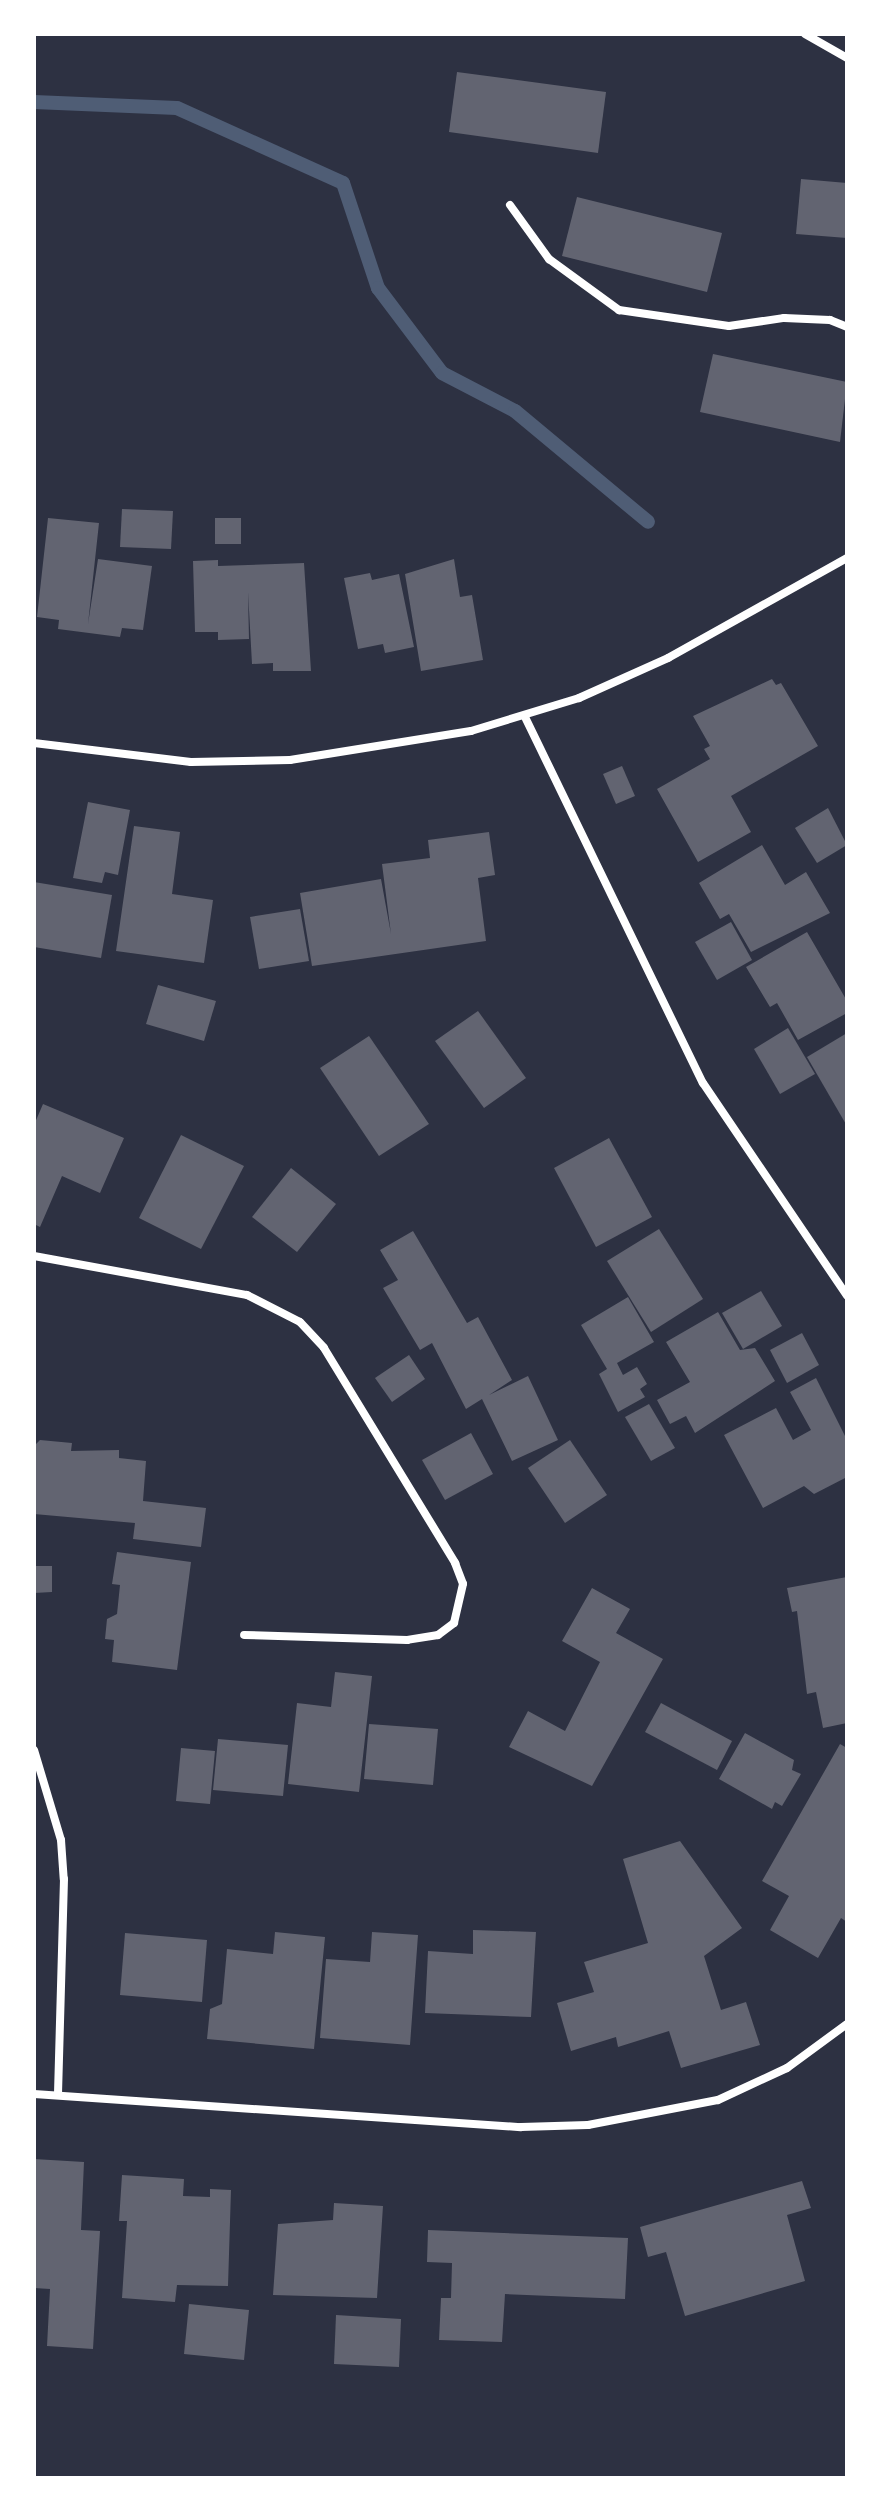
<!DOCTYPE html>
<style>
body{margin:0}
#map{position:relative;width:881px;height:2512px;overflow:hidden;background:#2d3142;font-family:"Archivo Narrow",sans-serif}
div>[style]{position:absolute}
.stream>*{height:14px;margin:-7px;padding:0 7px;transform-origin:7px;border-radius:7px;background:#4f5d75}
.building>*{inset:0;background:#626471}
.minor>*{height:8px;margin:-4px;padding:0 4px;transform-origin:4px;border-radius:4px;background:#fff}
span{translate:-50% -50%;white-space:nowrap;text-align:center;line-height:1.15;-webkit-text-stroke:6px #fff;paint-order:stroke}
.frame{position:absolute;inset:0;border:36px solid #fff;pointer-events:none}
</style>
<div id="map">
<div class="stream">
<i style="left:34px;top:102px;width:143px;rotate:2.4deg"></i>
<i style="left:177px;top:108px;width:182px;rotate:24.3deg"></i>
<i style="left:343px;top:183px;width:111px;rotate:71.6deg"></i>
<i style="left:378px;top:288px;width:106px;rotate:53deg"></i>
<i style="left:442px;top:373px;width:82px;rotate:27.5deg"></i>
<i style="left:515px;top:411px;width:173px;rotate:39.8deg"></i>
</div>
<div class="building">
<i style="clip-path:polygon(457px 72px,606px 92px,598px 153px,449px 132px)"></i>
<i style="clip-path:polygon(801px 179px,847px 183px,847px 238px,796px 234px)"></i>
<i style="clip-path:polygon(577px 197px,722px 233px,707px 292px,562px 256px)"></i>
<i style="clip-path:polygon(713px 354px,847px 382px,840px 442px,700px 412px)"></i>
<i style="clip-path:polygon(122px 509px,173px 511px,171px 549px,120px 547px)"></i>
<i style="clip-path:polygon(48px 518px,99px 523px,88px 624px,98px 559px,152px 566px,143px 630px,122px 628px,120px 637px,58px 629px,59px 620px,37px 617px)"></i>
<i style="clip-path:polygon(215px 518px,241px 518px,241px 544px,215px 544px)"></i>
<i style="clip-path:polygon(454px 559px,460px 597px,472px 595px,483px 660px,421px 671px,405px 574px)"></i>
<i style="clip-path:polygon(218px 560px,218px 566px,304px 563px,311px 671px,273px 671px,273px 663px,252px 664px,248px 592px,249px 639px,218px 640px,218px 632px,195px 632px,193px 561px)"></i>
<i style="clip-path:polygon(370px 573px,372px 580px,399px 574px,414px 647px,385px 653px,383px 644px,358px 649px,344px 578px)"></i>
<i style="clip-path:polygon(772px 679px,776px 685px,781px 683px,818px 746px,731px 796px,751px 832px,698px 862px,657px 789px,710px 759px,704px 749px,710px 746px,693px 716px)"></i>
<i style="clip-path:polygon(622px 766px,635px 796px,616px 804px,603px 774px)"></i>
<i style="clip-path:polygon(88px 802px,130px 810px,118px 875px,105px 872px,102px 883px,73px 878px)"></i>
<i style="clip-path:polygon(828px 808px,847px 845px,817px 863px,795px 828px)"></i>
<i style="clip-path:polygon(134px 826px,180px 832px,172px 894px,213px 900px,204px 963px,116px 951px)"></i>
<i style="clip-path:polygon(489px 832px,495px 875px,478px 878px,486px 941px,312px 966px,300px 893px,381px 879px,391px 934px,382px 864px,430px 858px,428px 840px)"></i>
<i style="clip-path:polygon(762px 845px,785px 885px,806px 872px,830px 913px,751px 952px,729px 914px,720px 919px,699px 883px)"></i>
<i style="clip-path:polygon(34px 882px,112px 895px,101px 958px,34px 947px)"></i>
<i style="clip-path:polygon(300px 909px,309px 961px,259px 969px,250px 917px)"></i>
<i style="clip-path:polygon(731px 922px,752px 960px,717px 980px,695px 942px)"></i>
<i style="clip-path:polygon(807px 932px,847px 1001px,847px 1013px,798px 1040px,777px 1003px,770px 1007px,746px 967px)"></i>
<i style="clip-path:polygon(158px 985px,216px 1001px,204px 1041px,146px 1024px)"></i>
<i style="clip-path:polygon(478px 1011px,526px 1078px,484px 1108px,435px 1041px)"></i>
<i style="clip-path:polygon(788px 1028px,815px 1074px,780px 1094px,754px 1049px)"></i>
<i style="clip-path:polygon(847px 1033px,847px 1126px,807px 1057px)"></i>
<i style="clip-path:polygon(369px 1036px,429px 1124px,379px 1156px,320px 1068px)"></i>
<i style="clip-path:polygon(43px 1104px,124px 1138px,100px 1193px,62px 1176px,40px 1227px,34px 1224px,34px 1125px)"></i>
<i style="clip-path:polygon(181px 1135px,244px 1166px,201px 1249px,139px 1218px)"></i>
<i style="clip-path:polygon(609px 1138px,652px 1217px,596px 1247px,554px 1168px)"></i>
<i style="clip-path:polygon(291px 1168px,336px 1204px,297px 1252px,252px 1217px)"></i>
<i style="clip-path:polygon(659px 1229px,703px 1299px,651px 1332px,607px 1261px)"></i>
<i style="clip-path:polygon(413px 1231px,467px 1323px,478px 1317px,512px 1380px,489px 1395px,528px 1376px,558px 1440px,512px 1461px,482px 1399px,466px 1409px,432px 1343px,420px 1350px,383px 1288px,398px 1280px,380px 1250px)"></i>
<i style="clip-path:polygon(761px 1291px,782px 1326px,743px 1349px,722px 1313px)"></i>
<i style="clip-path:polygon(628px 1297px,654px 1342px,617px 1363px,623px 1375px,637px 1367px,647px 1384px,640px 1389px,645px 1397px,618px 1412px,599px 1374px,607px 1369px,581px 1325px)"></i>
<i style="clip-path:polygon(718px 1312px,740px 1350px,755px 1348px,775px 1381px,695px 1433px,686px 1416px,670px 1424px,657px 1400px,690px 1382px,666px 1342px)"></i>
<i style="clip-path:polygon(802px 1333px,819px 1365px,787px 1383px,770px 1350px)"></i>
<i style="clip-path:polygon(409px 1355px,425px 1379px,392px 1402px,375px 1378px)"></i>
<i style="clip-path:polygon(816px 1378px,847px 1440px,847px 1477px,814px 1494px,804px 1486px,763px 1508px,724px 1435px,776px 1408px,793px 1440px,811px 1430px,790px 1392px)"></i>
<i style="clip-path:polygon(649px 1404px,675px 1448px,651px 1461px,625px 1417px)"></i>
<i style="clip-path:polygon(471px 1433px,493px 1474px,445px 1500px,422px 1460px)"></i>
<i style="clip-path:polygon(40px 1440px,72px 1443px,71px 1451px,119px 1450px,119px 1458px,146px 1461px,143px 1501px,206px 1508px,201px 1547px,133px 1539px,135px 1523px,34px 1514px,34px 1446px)"></i>
<i style="clip-path:polygon(570px 1440px,607px 1495px,565px 1523px,528px 1468px)"></i>
<i style="clip-path:polygon(117px 1552px,191px 1562px,177px 1670px,112px 1662px,114px 1640px,105px 1639px,107px 1619px,117px 1614px,120px 1585px,112px 1584px)"></i>
<i style="clip-path:polygon(34px 1566px,52px 1566px,52px 1592px,34px 1593px)"></i>
<i style="clip-path:polygon(847px 1577px,847px 1723px,823px 1728px,816px 1692px,807px 1694px,797px 1611px,792px 1612px,787px 1588px)"></i>
<i style="clip-path:polygon(592px 1588px,630px 1609px,616px 1633px,663px 1659px,592px 1786px,509px 1747px,528px 1711px,565px 1731px,600px 1662px,562px 1641px)"></i>
<i style="clip-path:polygon(335px 1672px,372px 1676px,359px 1792px,288px 1784px,297px 1703px,331px 1707px)"></i>
<i style="clip-path:polygon(661px 1703px,732px 1741px,717px 1770px,645px 1732px)"></i>
<i style="clip-path:polygon(369px 1724px,438px 1729px,433px 1785px,364px 1779px)"></i>
<i style="clip-path:polygon(745px 1733px,794px 1760px,792px 1770px,801px 1774px,782px 1806px,775px 1802px,772px 1809px,719px 1779px)"></i>
<i style="clip-path:polygon(218px 1739px,288px 1745px,283px 1796px,213px 1790px)"></i>
<i style="clip-path:polygon(840px 1744px,847px 1748px,847px 1922px,841px 1918px,818px 1958px,770px 1930px,789px 1896px,762px 1881px)"></i>
<i style="clip-path:polygon(181px 1748px,215px 1751px,210px 1804px,176px 1801px)"></i>
<i style="clip-path:polygon(680px 1841px,742px 1928px,704px 1956px,721px 2010px,746px 2002px,760px 2045px,681px 2068px,669px 2031px,618px 2047px,616px 2037px,571px 2051px,557px 2003px,594px 1992px,584px 1962px,648px 1943px,623px 1859px)"></i>
<i style="clip-path:polygon(473px 1930px,536px 1932px,531px 2017px,425px 2013px,428px 1951px,473px 1954px)"></i>
<i style="clip-path:polygon(275px 1932px,325px 1937px,314px 2049px,207px 2039px,210px 2009px,222px 2004px,227px 1949px,273px 1954px)"></i>
<i style="clip-path:polygon(372px 1932px,418px 1935px,410px 2045px,320px 2038px,326px 1959px,370px 1962px)"></i>
<i style="clip-path:polygon(125px 1933px,207px 1940px,202px 2002px,120px 1995px)"></i>
<i style="clip-path:polygon(34px 2159px,84px 2162px,81px 2230px,100px 2231px,93px 2349px,47px 2346px,50px 2289px,34px 2288px)"></i>
<i style="clip-path:polygon(122px 2175px,184px 2179px,183px 2196px,210px 2197px,210px 2189px,231px 2190px,228px 2286px,177px 2285px,175px 2302px,122px 2298px,127px 2221px,119px 2221px)"></i>
<i style="clip-path:polygon(802px 2181px,811px 2208px,787px 2215px,805px 2281px,685px 2316px,666px 2252px,648px 2257px,640px 2227px)"></i>
<i style="clip-path:polygon(334px 2203px,383px 2206px,377px 2298px,273px 2295px,278px 2224px,333px 2220px)"></i>
<i style="clip-path:polygon(428px 2230px,628px 2238px,625px 2299px,505px 2294px,502px 2342px,439px 2340px,441px 2298px,451px 2298px,452px 2263px,427px 2262px)"></i>
<i style="clip-path:polygon(189px 2304px,249px 2310px,244px 2360px,184px 2354px)"></i>
<i style="clip-path:polygon(336px 2315px,401px 2319px,399px 2367px,334px 2364px)"></i>
</div>
<div class="minor">
<i style="left:805px;top:34px;width:48px;rotate:29.7deg"></i>
<i style="left:510px;top:205px;width:67px;rotate:54.2deg"></i>
<i style="left:549px;top:259px;width:87px;rotate:36.1deg"></i>
<i style="left:619px;top:310px;width:111px;rotate:8.3deg"></i>
<i style="left:729px;top:326px;width:56px;rotate:-8.3deg"></i>
<i style="left:784px;top:318px;width:46px;rotate:2.5deg"></i>
<i style="left:830px;top:320px;width:18px;rotate:22deg"></i>
<i style="left:525px;top:717px;width:407px;rotate:64.1deg"></i>
<i style="left:703px;top:1083px;width:257px;rotate:55.9deg"></i>
<i style="left:34px;top:743px;width:158px;rotate:6.9deg"></i>
<i style="left:191px;top:762px;width:99px;rotate:-1.2deg"></i>
<i style="left:290px;top:760px;width:183px;rotate:-9.1deg"></i>
<i style="left:471px;top:731px;width:113px;rotate:-17deg"></i>
<i style="left:579px;top:698px;width:98px;rotate:-24.2deg"></i>
<i style="left:668px;top:658px;width:205px;rotate:-29.2deg"></i>
<i style="left:34px;top:1256px;width:217px;rotate:10.4deg"></i>
<i style="left:247px;top:1295px;width:59px;rotate:27deg"></i>
<i style="left:300px;top:1322px;width:35px;rotate:47deg"></i>
<i style="left:324px;top:1348px;width:252px;rotate:58.6deg"></i>
<i style="left:455px;top:1563px;width:22px;rotate:69deg"></i>
<i style="left:463px;top:1584px;width:40px;rotate:103deg"></i>
<i style="left:454px;top:1623px;width:20px;rotate:143deg"></i>
<i style="left:438px;top:1635px;width:31px;rotate:171deg"></i>
<i style="left:407px;top:1640px;width:163px;rotate:-178.2deg"></i>
<i style="left:34px;top:1750px;width:94px;rotate:73.3deg"></i>
<i style="left:61px;top:1840px;width:39px;rotate:86deg"></i>
<i style="left:64px;top:1879px;width:216px;rotate:91.6deg"></i>
<i style="left:34px;top:2094px;width:488px;rotate:3.9deg"></i>
<i style="left:521px;top:2127px;width:67px;rotate:-1.7deg"></i>
<i style="left:588px;top:2125px;width:132px;rotate:-10.9deg"></i>
<i style="left:718px;top:2100px;width:76px;rotate:-24.9deg"></i>
<i style="left:787px;top:2068px;width:74px;rotate:-36.3deg"></i>
</div>
<div class="frame"></div>
</div>
